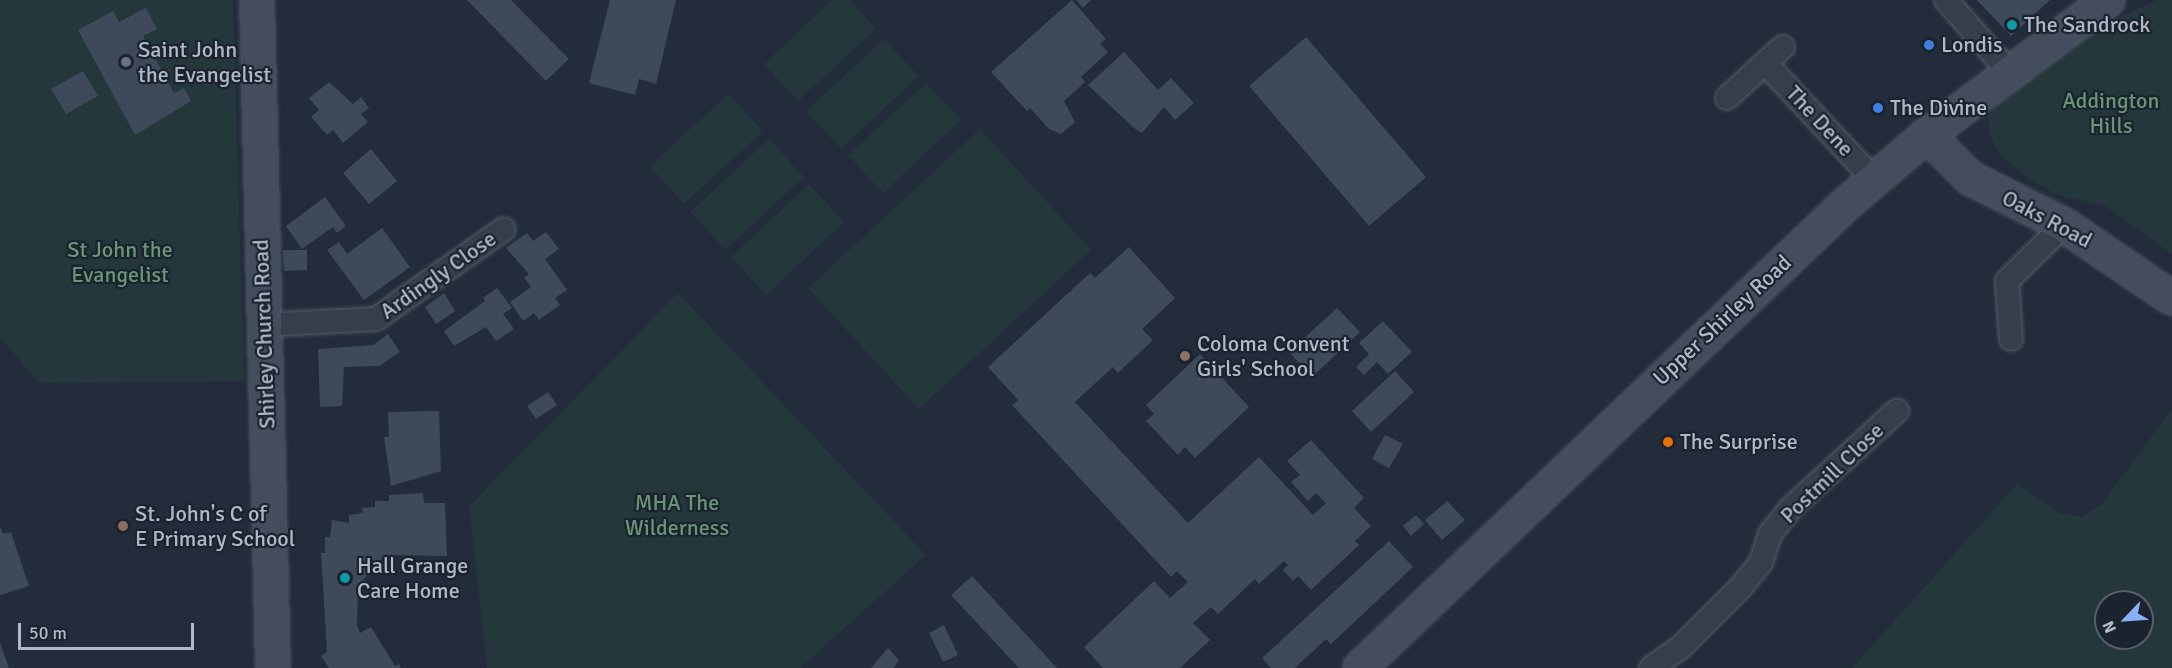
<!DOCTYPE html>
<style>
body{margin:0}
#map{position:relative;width:2172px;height:668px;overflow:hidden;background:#222c3a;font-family:Signika,sans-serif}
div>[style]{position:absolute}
.green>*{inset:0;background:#24383b}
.building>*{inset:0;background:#3e4a59}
.roads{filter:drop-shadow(0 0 2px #545c68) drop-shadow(0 0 2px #545c68)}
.street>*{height:22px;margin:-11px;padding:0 11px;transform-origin:11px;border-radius:11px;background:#363e4a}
.secondary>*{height:32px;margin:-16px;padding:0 16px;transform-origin:16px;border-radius:16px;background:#444d5d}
.dots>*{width:16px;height:16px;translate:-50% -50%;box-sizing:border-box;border:3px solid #1b232f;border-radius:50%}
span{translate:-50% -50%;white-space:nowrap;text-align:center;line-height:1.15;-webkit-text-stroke:4.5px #1b232f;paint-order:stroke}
.poi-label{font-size:22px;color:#b1b9c6}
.left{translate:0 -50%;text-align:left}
.park-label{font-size:22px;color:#699674}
.street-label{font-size:22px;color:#b1b9c6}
.north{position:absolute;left:2094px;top:590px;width:60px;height:60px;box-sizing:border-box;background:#1b232f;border:2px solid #575f6b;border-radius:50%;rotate:245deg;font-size:16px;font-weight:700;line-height:24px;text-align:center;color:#b1b9c6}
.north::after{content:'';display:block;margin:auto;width:21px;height:27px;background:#87b0f5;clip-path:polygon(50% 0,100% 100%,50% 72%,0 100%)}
.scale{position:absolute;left:18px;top:623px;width:176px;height:27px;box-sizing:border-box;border:3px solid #b1b9c6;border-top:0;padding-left:8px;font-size:18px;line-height:21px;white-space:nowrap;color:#b1b9c6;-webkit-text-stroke:4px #1b232f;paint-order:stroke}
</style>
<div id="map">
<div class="green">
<i style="clip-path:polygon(0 0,233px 0,244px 381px,39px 383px,0 337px)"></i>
<i style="clip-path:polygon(832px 0,850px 0,876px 29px,798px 101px,764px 64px)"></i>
<i style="clip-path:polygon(2158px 0,2172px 0,2172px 254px,2105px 206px,2057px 195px,2029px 179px,2001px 155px,1989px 135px,1988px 116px,2003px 98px,2108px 22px)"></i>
<i style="clip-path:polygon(884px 39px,919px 76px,841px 149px,806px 111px)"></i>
<i style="clip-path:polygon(926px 83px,961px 120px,883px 193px,848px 155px)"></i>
<i style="clip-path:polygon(728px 94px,763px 131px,684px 204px,650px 166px)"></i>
<i style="clip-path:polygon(980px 129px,1091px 250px,919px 409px,808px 288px)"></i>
<i style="clip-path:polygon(769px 139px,804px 177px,725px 250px,690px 212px)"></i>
<i style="clip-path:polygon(809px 184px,844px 222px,766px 295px,731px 257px)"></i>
<i style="clip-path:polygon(678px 293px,926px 555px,800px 668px,487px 668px,469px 506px)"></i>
<i style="clip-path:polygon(evenodd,2172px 409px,2172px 668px,1852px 668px,2017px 484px,2060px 513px,2082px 517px,2102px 504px,2172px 409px,2106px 602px,2142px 602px,2142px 638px,2106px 638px,2106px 602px)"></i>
</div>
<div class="building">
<i style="clip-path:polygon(467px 0,511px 0,569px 59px,546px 81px)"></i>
<i style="clip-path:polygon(610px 0,676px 0,656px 84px,639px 79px,635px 95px,589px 83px)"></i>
<i style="clip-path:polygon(1072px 0,1106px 39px,1100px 44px,1108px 52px,1081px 77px,1085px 82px,1064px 101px,1075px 122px,1061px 134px,1049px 129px,1030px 108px,1027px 111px,991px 72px)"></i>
<i style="clip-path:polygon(1076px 0,1091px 0,1083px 8px)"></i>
<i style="clip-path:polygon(1977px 0,2050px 0,2011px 36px)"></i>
<i style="clip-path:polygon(146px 8px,157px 29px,143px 36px,174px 93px,184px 88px,191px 101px,135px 135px,78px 30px,113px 11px,119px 22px)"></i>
<i style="clip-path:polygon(1306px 37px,1426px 177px,1369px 226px,1249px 86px)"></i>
<i style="clip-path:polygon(1124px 52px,1158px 90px,1171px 78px,1194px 103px,1175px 120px,1164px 107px,1142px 133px,1134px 128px,1088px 85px)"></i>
<i style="clip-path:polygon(83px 71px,98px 96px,66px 114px,51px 89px)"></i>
<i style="clip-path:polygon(329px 82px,353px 104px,361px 97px,369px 108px,361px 114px,368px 122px,343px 143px,333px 130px,327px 135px,311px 117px,319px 110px,309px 98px)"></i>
<i style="clip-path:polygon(371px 149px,397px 181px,369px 204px,343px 173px)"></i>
<i style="clip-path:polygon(325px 197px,346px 226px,337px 233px,333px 227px,302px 249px,286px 226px)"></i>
<i style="clip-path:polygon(382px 228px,410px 267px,364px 300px,327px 250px,339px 242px,347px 254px)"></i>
<i style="clip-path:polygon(546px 232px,559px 249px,545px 259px,567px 290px,555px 298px,560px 305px,539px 320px,534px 313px,523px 321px,510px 302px,531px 287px,524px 278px,529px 274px,506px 248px,527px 233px,533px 241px)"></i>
<i style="clip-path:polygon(1129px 247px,1175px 298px,1142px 329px,1153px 340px,1118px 373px,1113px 367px,1075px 402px,1188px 523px,1259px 457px,1313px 515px,1326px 503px,1316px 493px,1308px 501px,1291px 482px,1300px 475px,1287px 461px,1311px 440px,1364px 498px,1354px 508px,1371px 526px,1355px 541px,1359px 545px,1311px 590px,1298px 576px,1293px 581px,1283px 570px,1288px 565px,1284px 561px,1259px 584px,1255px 579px,1218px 614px,1211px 607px,1193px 623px,1210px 640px,1180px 668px,1103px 668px,1084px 647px,1154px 581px,1170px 598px,1188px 582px,1177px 571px,1171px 577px,1012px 405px,1018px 400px,988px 367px,1090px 273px,1095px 278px)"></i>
<i style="clip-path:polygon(283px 250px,307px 250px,307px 270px,284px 271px)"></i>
<i style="clip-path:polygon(497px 288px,512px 308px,503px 314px,514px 329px,496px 341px,486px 327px,454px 346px,444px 331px,485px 301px,483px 298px)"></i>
<i style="clip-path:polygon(444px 293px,455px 311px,436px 324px,425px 307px)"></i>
<i style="clip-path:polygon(1337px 308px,1360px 332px,1312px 377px,1289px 352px)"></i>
<i style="clip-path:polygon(1383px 321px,1412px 352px,1388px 374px,1377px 362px,1364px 375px,1356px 367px,1369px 354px,1359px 343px)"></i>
<i style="clip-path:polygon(388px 334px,400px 352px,379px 366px,344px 367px,342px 406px,320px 407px,318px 349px,373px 345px)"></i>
<i style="clip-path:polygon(1200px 354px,1249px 407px,1195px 458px,1185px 447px,1178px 455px,1146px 421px,1154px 414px,1146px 405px)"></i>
<i style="clip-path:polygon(1395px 371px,1414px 392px,1371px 432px,1352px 411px)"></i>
<i style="clip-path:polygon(548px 392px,557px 405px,536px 419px,527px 406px)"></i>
<i style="clip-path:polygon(439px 411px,441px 471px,391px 486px,384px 437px,389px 437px,388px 412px)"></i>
<i style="clip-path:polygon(1385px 435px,1403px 444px,1389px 468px,1372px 459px)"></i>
<i style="clip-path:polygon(423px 493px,424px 503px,445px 503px,447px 556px,385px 555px,358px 586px,357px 625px,360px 633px,371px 627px,395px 666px,399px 664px,401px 668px,329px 668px,321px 656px,327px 652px,321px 553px,325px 553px,325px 537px,330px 537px,332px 520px,349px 523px,349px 515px,363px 513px,362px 508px,375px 507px,375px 501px,389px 501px,389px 495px)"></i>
<i style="clip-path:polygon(1447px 501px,1465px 520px,1442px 540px,1425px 520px)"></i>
<i style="clip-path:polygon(1416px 515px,1424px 524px,1411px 536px,1403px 526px)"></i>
<i style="clip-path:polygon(0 527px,3px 534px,11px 532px,29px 586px,0 595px)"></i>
<i style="clip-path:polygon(1389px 541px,1413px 567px,1331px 644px,1326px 639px,1295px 668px,1271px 668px,1262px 658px)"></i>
<i style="clip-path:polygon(972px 576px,1057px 668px,1019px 668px,951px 595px)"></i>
<i style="clip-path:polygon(944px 625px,958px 655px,943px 662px,929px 633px)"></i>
<i style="clip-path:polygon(0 642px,9px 668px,0 668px)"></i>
<i style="clip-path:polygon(888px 648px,899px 660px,894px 668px,871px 668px)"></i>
</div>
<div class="roads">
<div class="street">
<i style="left:1946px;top:0;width:96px;rotate:48.8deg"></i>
<i style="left:1765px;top:63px;width:24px;rotate:-42deg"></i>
<i style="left:1727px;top:98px;width:52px;rotate:-42.6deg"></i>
<i style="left:1765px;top:63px;width:160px;rotate:47deg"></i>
<i style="left:264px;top:325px;width:112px;rotate:-3.1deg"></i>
<i style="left:376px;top:319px;width:156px;rotate:-35.1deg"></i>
<i style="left:2011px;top:339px;width:58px;rotate:-93.9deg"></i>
<i style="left:2007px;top:281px;width:80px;rotate:-44.5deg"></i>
<i style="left:1651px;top:668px;width:35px;rotate:-35deg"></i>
<i style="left:1680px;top:648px;width:86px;rotate:-45deg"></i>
<i style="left:1741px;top:587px;width:32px;rotate:-51deg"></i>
<i style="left:1761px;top:562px;width:29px;rotate:-72deg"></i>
<i style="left:1770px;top:534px;width:33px;rotate:-51deg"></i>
<i style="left:1791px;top:508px;width:144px;rotate:-42.5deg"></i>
</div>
<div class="secondary">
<i style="left:257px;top:0;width:668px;rotate:88.63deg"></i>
<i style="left:1927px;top:135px;width:61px;rotate:45deg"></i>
<i style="left:1970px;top:178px;width:105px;rotate:26.6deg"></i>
<i style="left:2064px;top:225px;width:130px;rotate:34.1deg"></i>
<i style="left:1360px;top:668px;width:671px;rotate:-43.67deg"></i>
<i style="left:1845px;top:205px;width:108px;rotate:-40.5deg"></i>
<i style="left:1927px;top:135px;width:226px;rotate:-36.7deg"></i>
</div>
</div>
<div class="dots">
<i style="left:2012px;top:25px;background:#0f9aa8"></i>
<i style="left:1929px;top:45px;background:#3f7fe0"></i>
<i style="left:126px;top:62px;background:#6b7280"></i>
<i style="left:1878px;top:108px;background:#3f7fe0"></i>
<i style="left:1185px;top:356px;background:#8d6e63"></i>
<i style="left:1668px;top:442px;background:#e8710a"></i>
<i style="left:123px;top:526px;background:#8d6e63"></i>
<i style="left:345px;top:578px;background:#0f9aa8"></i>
</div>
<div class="poi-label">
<span class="left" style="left:2024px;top:25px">The Sandrock</span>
<span class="left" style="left:1941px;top:45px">Londis</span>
<span class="left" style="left:138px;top:62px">Saint John<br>the Evangelist</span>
<span class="left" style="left:1890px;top:108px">The Divine</span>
<span class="left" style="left:1197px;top:356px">Coloma Convent<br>Girls' School</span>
<span class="left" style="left:1680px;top:442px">The Surprise</span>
<span class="left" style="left:135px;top:526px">St. John's C of<br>E Primary School</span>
<span class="left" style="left:357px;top:578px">Hall Grange<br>Care Home</span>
</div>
<div class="park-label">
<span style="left:2111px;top:113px">Addington<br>Hills</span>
<span style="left:120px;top:262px">St John the<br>Evangelist</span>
<span style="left:677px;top:515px">MHA The<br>Wilderness</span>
</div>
<div class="street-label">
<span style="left:1820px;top:121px;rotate:47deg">The Dene</span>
<span style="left:2047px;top:219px;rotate:28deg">Oaks Road</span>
<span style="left:438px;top:275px;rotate:-35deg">Ardingly Close</span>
<span style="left:1722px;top:320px;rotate:-43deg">Upper Shirley Road</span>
<span style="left:264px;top:334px;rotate:-92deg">Shirley Church Road</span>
<span style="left:1832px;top:473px;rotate:-44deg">Postmill Close</span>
</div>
<div class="north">N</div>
<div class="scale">50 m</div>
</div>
